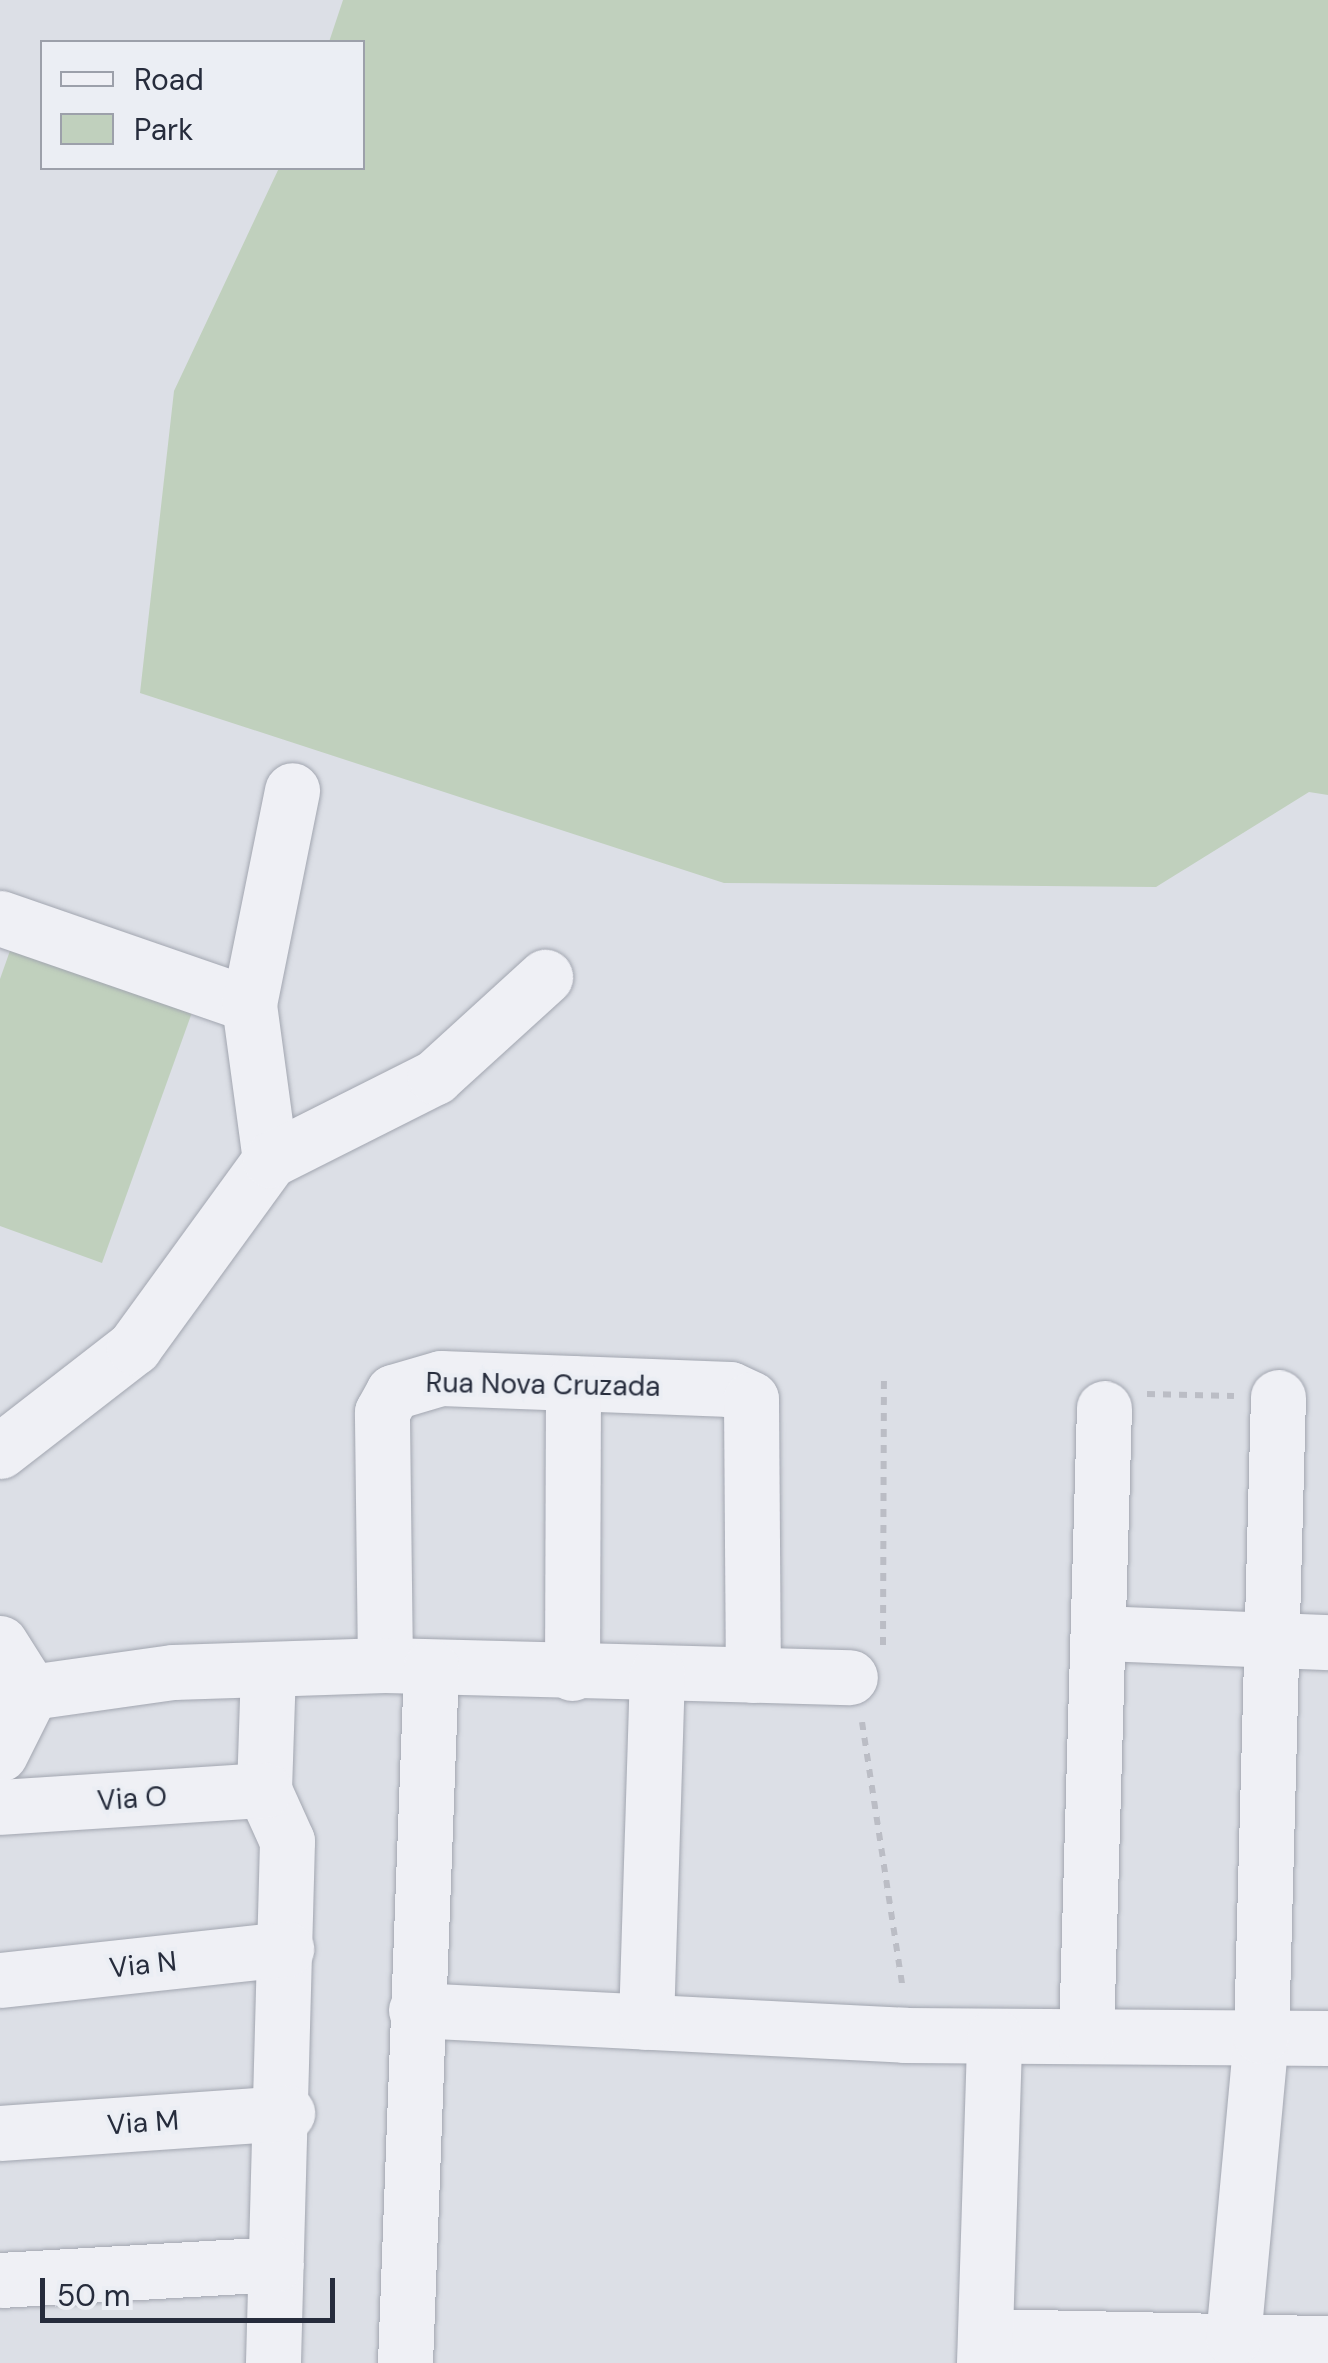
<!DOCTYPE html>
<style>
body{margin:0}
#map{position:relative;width:1328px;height:2363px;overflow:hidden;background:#dcdfe6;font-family:"DM Sans",sans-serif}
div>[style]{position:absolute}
.green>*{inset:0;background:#c0d0bd}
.path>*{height:6px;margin-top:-3px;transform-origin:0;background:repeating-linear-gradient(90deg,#bbbdc5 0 8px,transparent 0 16px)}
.roads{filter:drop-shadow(0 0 2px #a2a6b0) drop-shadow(0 0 2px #a2a6b0)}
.minor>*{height:55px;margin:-27.5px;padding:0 27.5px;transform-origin:27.5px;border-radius:27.5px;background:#eff0f5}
span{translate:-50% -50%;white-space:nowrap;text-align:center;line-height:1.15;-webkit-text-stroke:8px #ebeef4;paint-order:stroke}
.street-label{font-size:28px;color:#262c3c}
.legend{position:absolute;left:40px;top:40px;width:325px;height:130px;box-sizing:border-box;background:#ebeef4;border:2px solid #9ca0aa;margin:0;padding:12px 18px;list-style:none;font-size:30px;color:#262c3c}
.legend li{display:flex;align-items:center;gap:20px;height:50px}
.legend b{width:50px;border:2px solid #9ca0aa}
.scale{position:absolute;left:40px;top:2278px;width:295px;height:45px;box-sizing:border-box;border:5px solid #262c3c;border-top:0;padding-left:12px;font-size:30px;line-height:35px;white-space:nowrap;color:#262c3c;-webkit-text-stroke:8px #ebeef4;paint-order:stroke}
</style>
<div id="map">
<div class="green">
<i style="clip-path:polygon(343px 0,1328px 0,1328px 795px,1309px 792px,1156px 887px,724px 883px,140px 693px,174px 391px,279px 168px,362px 168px,362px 42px,329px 42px)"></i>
<i style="clip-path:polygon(23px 914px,204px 979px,102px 1263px,0 1226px,0 979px)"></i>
</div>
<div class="path">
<i style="left:1147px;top:1394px;width:87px;rotate:1.3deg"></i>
<i style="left:883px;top:1645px;width:269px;rotate:-89.8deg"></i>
<i style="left:862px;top:1722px;width:270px;rotate:81.3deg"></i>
</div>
<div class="roads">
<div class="minor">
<i style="left:0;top:918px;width:263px;rotate:19.1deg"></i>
<i style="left:270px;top:1160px;width:157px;rotate:-97.7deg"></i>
<i style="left:249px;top:1004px;width:218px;rotate:-78.6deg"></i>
<i style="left:0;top:1451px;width:170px;rotate:-37.8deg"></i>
<i style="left:134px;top:1347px;width:231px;rotate:-54deg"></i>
<i style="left:270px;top:1160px;width:185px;rotate:-26.7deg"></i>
<i style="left:435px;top:1077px;width:149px;rotate:-42.3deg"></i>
<i style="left:1101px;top:1633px;width:227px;rotate:2.3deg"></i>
<i style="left:0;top:1643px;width:58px;rotate:57.7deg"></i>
<i style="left:385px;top:1665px;width:253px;rotate:-90.7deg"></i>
<i style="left:382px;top:1412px;width:23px;rotate:-61deg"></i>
<i style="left:393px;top:1392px;width:50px;rotate:-16.3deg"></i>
<i style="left:441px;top:1378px;width:289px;rotate:2.2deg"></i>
<i style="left:730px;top:1389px;width:23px;rotate:25deg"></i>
<i style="left:751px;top:1399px;width:276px;rotate:89.6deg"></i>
<i style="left:268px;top:1669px;width:121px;rotate:91.9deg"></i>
<i style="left:264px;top:1790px;width:56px;rotate:65.7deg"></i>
<i style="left:287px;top:1841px;width:522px;rotate:91.54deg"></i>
<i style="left:572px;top:1673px;width:290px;rotate:-89.8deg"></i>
<i style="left:31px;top:1692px;width:143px;rotate:-8deg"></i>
<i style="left:173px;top:1672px;width:212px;rotate:-1.9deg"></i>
<i style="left:385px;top:1665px;width:465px;rotate:1.5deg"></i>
<i style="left:0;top:1754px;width:69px;rotate:-63.4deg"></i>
<i style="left:0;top:1807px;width:265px;rotate:-3.7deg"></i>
<i style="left:0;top:1980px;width:288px;rotate:-6.2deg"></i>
<i style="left:416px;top:2010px;width:490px;rotate:2.9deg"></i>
<i style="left:905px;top:2035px;width:423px;rotate:0.4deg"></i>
<i style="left:646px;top:2022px;width:348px;rotate:-88.2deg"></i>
<i style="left:1086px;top:2036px;width:628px;rotate:-88.36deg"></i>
<i style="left:0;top:2133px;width:288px;rotate:-4deg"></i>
<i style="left:0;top:2280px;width:276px;rotate:-3.3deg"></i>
<i style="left:985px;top:2336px;width:343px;rotate:1.2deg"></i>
<i style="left:1233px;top:2338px;width:303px;rotate:-84.7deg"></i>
<i style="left:1261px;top:2036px;width:639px;rotate:-88.48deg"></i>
<i style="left:405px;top:2363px;width:696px;rotate:-87.86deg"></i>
<i style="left:984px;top:2363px;width:327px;rotate:-88.2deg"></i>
</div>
</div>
<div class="street-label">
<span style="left:543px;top:1385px;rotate:1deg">Rua Nova Cruzada</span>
<span style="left:132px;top:1799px;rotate:-4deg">Via O</span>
<span style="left:143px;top:1965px;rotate:-6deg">Via N</span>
<span style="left:143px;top:2123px;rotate:-4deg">Via M</span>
</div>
<ul class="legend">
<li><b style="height:12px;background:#eff0f5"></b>Road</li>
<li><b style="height:28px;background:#c0d0bd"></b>Park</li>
</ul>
<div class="scale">50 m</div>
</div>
